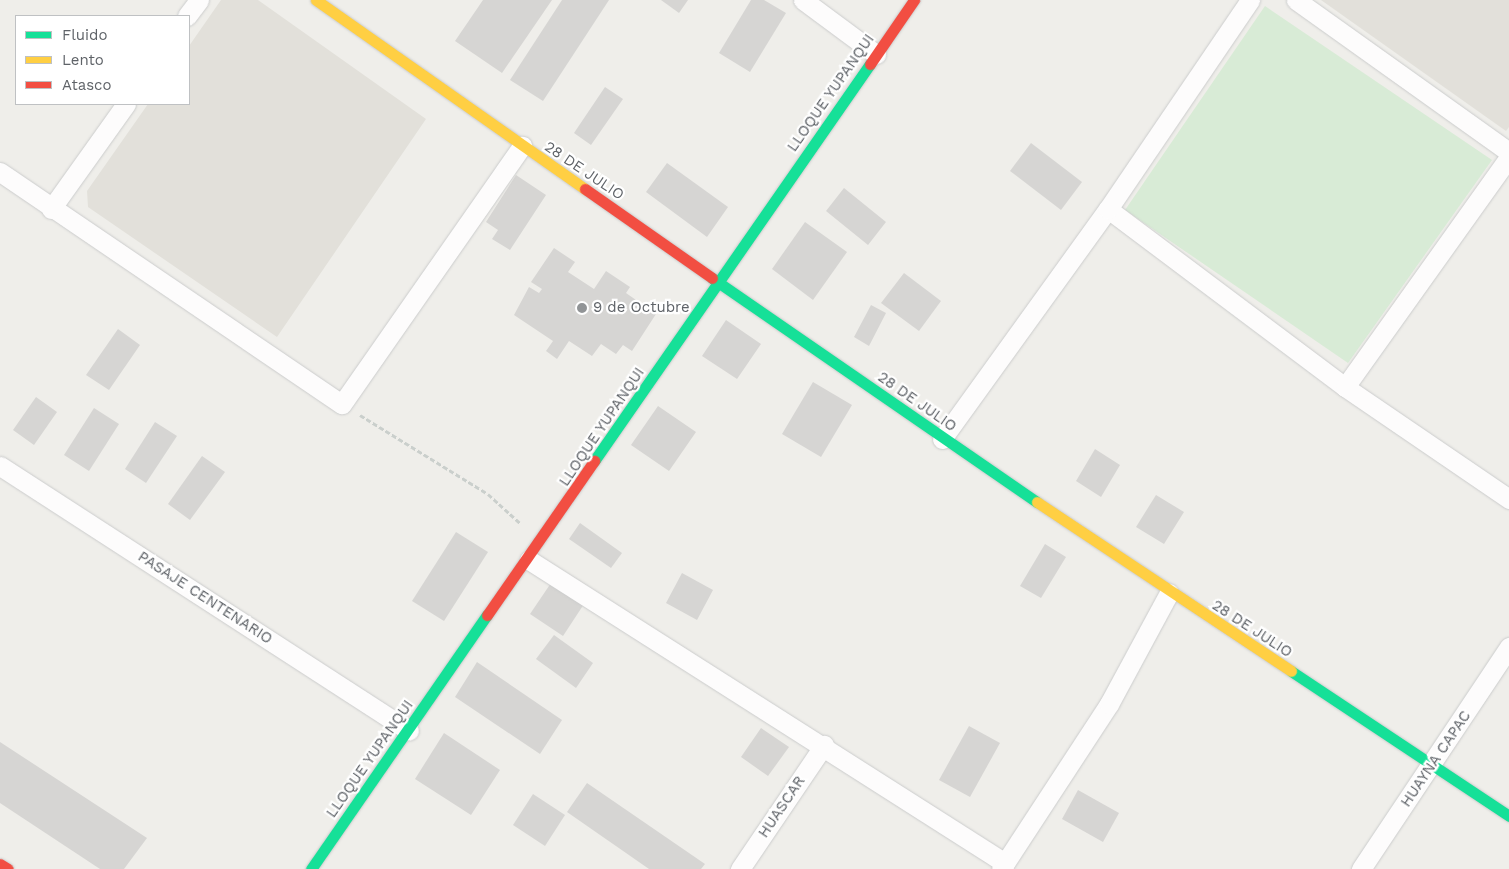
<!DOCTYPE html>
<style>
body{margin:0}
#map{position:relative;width:1509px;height:869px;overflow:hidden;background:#efeeea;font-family:"Work Sans",sans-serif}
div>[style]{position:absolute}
.education>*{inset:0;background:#e2e0da}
.green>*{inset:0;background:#d8ebd6}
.building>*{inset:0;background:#d6d5d3}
.path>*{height:3px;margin-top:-1.5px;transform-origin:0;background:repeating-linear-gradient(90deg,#cacfcc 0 5px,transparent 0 7.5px)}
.roads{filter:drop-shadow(0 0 1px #cbcccc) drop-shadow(0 0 1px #cbcccc)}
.street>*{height:19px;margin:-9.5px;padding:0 9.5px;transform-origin:9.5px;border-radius:9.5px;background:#fdfcfc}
.fast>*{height:11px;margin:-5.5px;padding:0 5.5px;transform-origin:5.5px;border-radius:5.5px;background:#16e098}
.slow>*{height:11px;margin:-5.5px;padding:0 5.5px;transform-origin:5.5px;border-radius:5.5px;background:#ffcf43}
.jam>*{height:11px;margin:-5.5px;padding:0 5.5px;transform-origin:5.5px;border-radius:5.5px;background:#f24e42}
.dots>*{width:14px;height:14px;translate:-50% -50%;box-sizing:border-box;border:2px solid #fff;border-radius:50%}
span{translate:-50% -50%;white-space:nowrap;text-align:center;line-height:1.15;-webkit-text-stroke:4.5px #fff;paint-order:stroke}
.street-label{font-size:15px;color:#5f6368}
.poi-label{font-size:15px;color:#5f6368}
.left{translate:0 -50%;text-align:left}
.legend{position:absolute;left:15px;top:15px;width:175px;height:90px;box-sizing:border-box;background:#fff;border:1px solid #bfc1c3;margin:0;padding:6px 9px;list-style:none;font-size:15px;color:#5f6368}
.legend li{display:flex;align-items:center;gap:10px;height:25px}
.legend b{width:25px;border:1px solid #bfc1c3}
</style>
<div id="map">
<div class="education">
<i style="clip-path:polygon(221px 0,258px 0,426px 119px,277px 337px,88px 207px,87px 191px,148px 104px,189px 104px,189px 46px)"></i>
<i style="clip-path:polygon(1321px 0,1509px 0,1509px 127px,1506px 131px)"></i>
</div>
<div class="green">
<i style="clip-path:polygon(1265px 6px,1492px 160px,1348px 363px,1125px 210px)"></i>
</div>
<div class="building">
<i style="clip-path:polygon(483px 0,552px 0,502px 73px,455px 41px)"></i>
<i style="clip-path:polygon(562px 0,609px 0,543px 101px,510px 80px)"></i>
<i style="clip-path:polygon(661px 0,688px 0,679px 13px)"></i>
<i style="clip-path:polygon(751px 0,764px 0,786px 13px,750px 72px,719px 53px)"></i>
<i style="clip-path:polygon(605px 87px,623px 99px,591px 145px,574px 133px)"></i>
<i style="clip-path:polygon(1031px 143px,1082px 182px,1061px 210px,1010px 171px)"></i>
<i style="clip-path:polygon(667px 163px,728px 207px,707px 237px,646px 192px)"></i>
<i style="clip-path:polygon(516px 175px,546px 195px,510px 250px,492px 239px,498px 230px,486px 222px)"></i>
<i style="clip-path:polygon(844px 188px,886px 222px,868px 245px,826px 211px)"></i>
<i style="clip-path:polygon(805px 222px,847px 252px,813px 300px,772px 269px)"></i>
<i style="clip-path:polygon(554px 248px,575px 262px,568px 272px,594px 289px,606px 271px,630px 287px,626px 293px,656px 314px,632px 351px,623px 345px,616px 354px,601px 344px,592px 356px,569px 341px,557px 359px,546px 351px,553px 341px,514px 315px,529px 287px,539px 293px,542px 289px,531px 282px)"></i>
<i style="clip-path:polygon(904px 273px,941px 301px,919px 331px,881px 303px)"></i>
<i style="clip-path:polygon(871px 305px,886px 313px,869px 346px,854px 337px)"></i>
<i style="clip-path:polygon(726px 320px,761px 344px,737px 379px,702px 356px)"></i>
<i style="clip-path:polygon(118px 329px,140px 345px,109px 390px,86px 375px)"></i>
<i style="clip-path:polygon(813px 382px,852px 405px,821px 457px,782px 434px)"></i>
<i style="clip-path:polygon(36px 397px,57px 412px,34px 445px,13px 430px)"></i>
<i style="clip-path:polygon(658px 406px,696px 432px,669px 471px,631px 445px)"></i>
<i style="clip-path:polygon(94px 408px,119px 424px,89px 471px,64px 455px)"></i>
<i style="clip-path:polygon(155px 422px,177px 436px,146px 483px,125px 469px)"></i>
<i style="clip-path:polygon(1095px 449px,1120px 465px,1101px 497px,1076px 481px)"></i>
<i style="clip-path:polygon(202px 456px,225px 472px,190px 520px,168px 504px)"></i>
<i style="clip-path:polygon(1156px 495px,1184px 512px,1164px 544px,1136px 527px)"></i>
<i style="clip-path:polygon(580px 523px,622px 553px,611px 568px,569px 539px)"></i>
<i style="clip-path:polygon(456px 532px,488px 552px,444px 621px,412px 601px)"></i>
<i style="clip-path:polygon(1045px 544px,1066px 557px,1041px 598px,1020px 586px)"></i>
<i style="clip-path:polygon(682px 573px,713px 590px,697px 620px,666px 603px)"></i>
<i style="clip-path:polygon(551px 583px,584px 604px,563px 636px,530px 614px)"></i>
<i style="clip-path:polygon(554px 635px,593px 663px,576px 688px,536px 659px)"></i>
<i style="clip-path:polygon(477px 662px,562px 720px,540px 754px,455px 697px)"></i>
<i style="clip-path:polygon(969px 726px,1000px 743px,970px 797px,939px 780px)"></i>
<i style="clip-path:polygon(761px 728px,789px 747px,768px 776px,741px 757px)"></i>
<i style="clip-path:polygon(444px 733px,500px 770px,471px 815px,415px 779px)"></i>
<i style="clip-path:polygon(0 742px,147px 838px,124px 869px,100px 869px,0 803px)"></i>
<i style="clip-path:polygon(587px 783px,705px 864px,701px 869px,649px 869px,567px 812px)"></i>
<i style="clip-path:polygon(1078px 790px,1119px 813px,1103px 842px,1062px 819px)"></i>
<i style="clip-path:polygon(533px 794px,565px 815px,545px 846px,513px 825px)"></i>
</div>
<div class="path">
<i style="left:360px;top:415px;width:150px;rotate:31.7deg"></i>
<i style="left:488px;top:494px;width:43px;rotate:42.2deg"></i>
</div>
<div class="roads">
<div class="street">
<i style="left:803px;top:0;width:91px;rotate:36.5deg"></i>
<i style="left:1296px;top:0;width:262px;rotate:35.5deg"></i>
<i style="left:187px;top:16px;width:20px;rotate:-53deg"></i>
<i style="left:0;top:172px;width:413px;rotate:34.2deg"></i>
<i style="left:342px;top:404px;width:315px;rotate:-55.1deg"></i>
<i style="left:51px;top:209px;width:129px;rotate:-54.5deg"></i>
<i style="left:1108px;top:209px;width:296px;rotate:36.9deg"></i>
<i style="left:1345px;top:387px;width:199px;rotate:34.3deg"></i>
<i style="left:1345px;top:387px;width:282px;rotate:-54.5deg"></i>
<i style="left:942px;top:439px;width:284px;rotate:-54.2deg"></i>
<i style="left:1108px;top:209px;width:253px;rotate:-55.8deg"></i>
<i style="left:0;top:466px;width:487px;rotate:32.9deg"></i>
<i style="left:529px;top:560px;width:564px;rotate:32.48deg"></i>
<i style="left:1005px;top:863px;width:7px;rotate:124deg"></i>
<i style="left:1005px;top:863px;width:190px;rotate:-56.8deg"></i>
<i style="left:1109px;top:704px;width:126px;rotate:-61.6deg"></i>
<i style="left:740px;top:869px;width:150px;rotate:-55.9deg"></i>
<i style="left:1361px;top:869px;width:267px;rotate:-56.3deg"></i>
</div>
<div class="fast">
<i style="left:712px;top:278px;width:395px;rotate:34.6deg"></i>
<i style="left:594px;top:461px;width:484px;rotate:-55.2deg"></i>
<i style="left:1291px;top:671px;width:262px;rotate:33.6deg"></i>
<i style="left:311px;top:869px;width:309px;rotate:-55.3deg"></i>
</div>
<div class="slow">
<i style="left:316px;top:0;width:329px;rotate:35.1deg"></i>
<i style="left:1037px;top:502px;width:305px;rotate:33.6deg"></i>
</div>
<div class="jam">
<i style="left:870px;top:64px;width:78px;rotate:-55.5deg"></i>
<i style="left:585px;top:189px;width:155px;rotate:35deg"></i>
<i style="left:487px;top:615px;width:188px;rotate:-55.2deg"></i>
<i style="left:0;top:864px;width:9px;rotate:32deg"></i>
</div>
</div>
<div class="dots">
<i style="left:582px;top:308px;background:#919496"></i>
</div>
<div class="street-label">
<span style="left:831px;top:93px;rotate:-55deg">LLOQUE YUPANQUI</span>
<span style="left:584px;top:171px;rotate:34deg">28 DE JULIO</span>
<span style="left:917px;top:402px;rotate:35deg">28 DE JULIO</span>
<span style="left:602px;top:427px;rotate:-56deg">LLOQUE YUPANQUI</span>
<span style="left:205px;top:598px;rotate:33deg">PASAJE CENTENARIO</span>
<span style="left:1252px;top:629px;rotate:33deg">28 DE JULIO</span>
<span style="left:370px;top:759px;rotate:-55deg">LLOQUE YUPANQUI</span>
<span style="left:1436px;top:759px;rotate:-56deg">HUAYNA CAPAC</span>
<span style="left:782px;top:807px;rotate:-56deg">HUASCAR</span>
</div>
<div class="poi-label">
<span class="left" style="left:593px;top:308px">9 de Octubre</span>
</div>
<ul class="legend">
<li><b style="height:6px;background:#16e098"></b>Fluido</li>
<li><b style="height:6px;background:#ffcf43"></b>Lento</li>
<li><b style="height:6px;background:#f24e42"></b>Atasco</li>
</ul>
</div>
